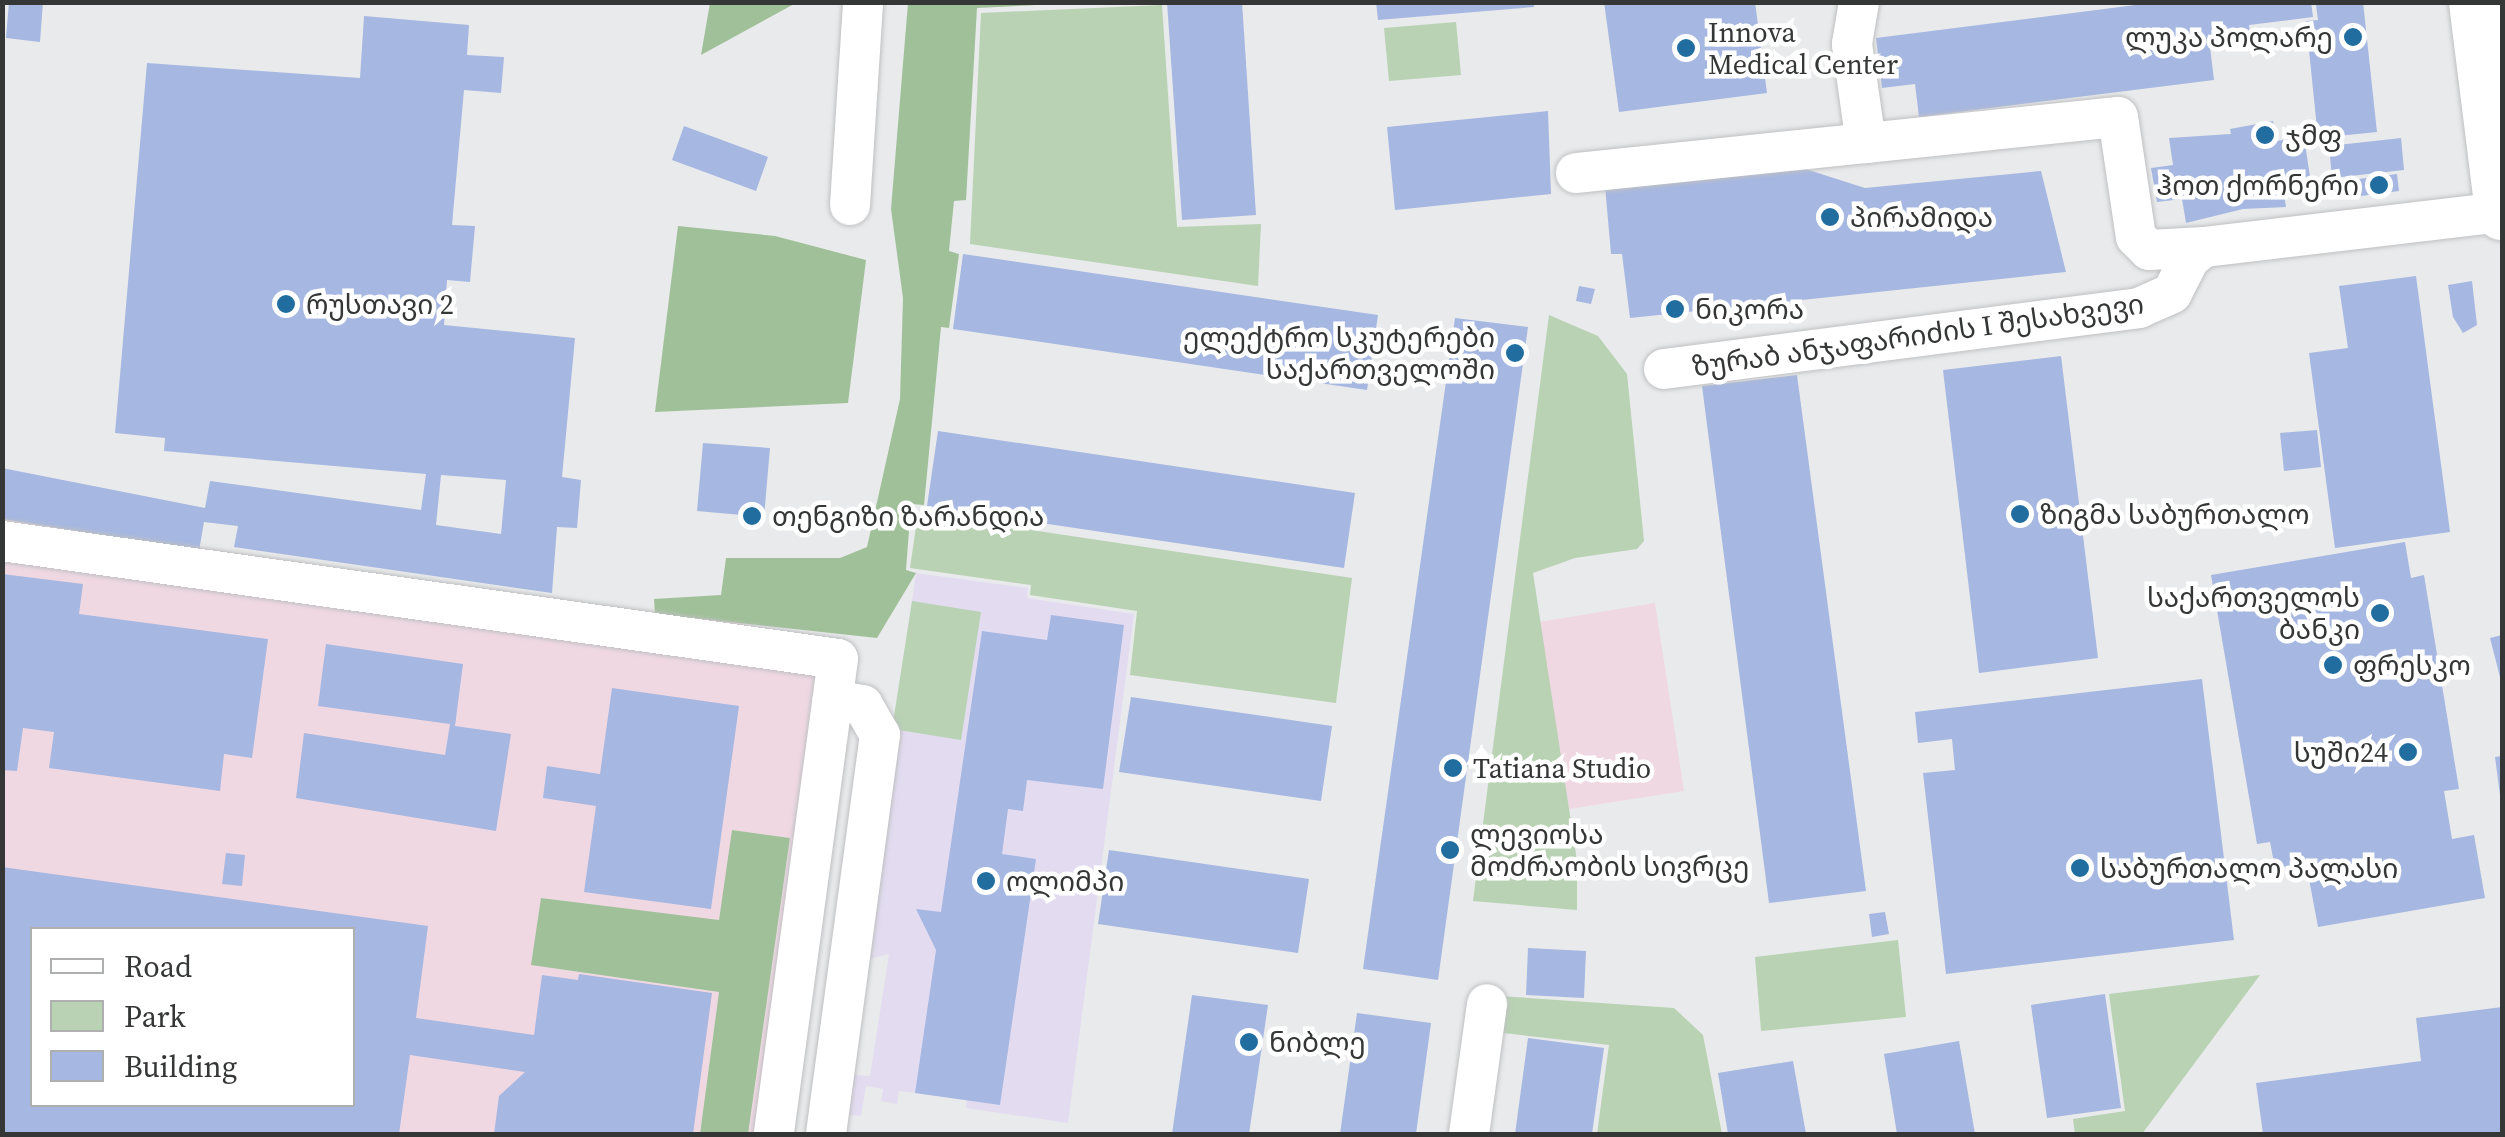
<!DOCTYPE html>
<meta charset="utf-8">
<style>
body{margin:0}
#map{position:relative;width:2505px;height:1137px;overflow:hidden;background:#e9eaeb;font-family:"Source Serif 4","Noto Sans Georgian",serif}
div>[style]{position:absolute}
.industrial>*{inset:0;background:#f0d8e3}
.education>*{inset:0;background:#e3dcf1}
.green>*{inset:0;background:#b8d2b3}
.forest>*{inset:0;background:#a0c099}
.building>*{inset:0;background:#a6b7e1}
.roads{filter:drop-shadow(0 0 2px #bfc0c2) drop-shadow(0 0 2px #bfc0c2)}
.minor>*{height:40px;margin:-20px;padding:0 20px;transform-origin:20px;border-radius:20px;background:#fff}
.secondary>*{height:55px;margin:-27.5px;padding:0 27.5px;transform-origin:27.5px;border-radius:27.5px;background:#fff}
.dots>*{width:28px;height:28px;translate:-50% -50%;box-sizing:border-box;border:5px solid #fff;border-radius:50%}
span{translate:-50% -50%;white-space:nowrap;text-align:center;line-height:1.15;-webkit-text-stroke:9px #fff;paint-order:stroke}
.poi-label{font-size:28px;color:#353636}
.left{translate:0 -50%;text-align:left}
.right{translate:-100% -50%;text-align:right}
.street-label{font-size:28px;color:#353636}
.frame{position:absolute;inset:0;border:5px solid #353636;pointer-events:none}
.legend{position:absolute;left:30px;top:927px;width:325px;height:180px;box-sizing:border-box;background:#fff;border:2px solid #aeafaf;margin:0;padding:12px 18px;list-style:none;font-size:30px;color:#353636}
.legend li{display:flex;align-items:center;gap:20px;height:50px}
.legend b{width:50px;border:2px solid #aeafaf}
</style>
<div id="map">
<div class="industrial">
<i style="clip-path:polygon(evenodd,2px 519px,655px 614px,746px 619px,741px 662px,815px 673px,754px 1134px,748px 1134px,790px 839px,733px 830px,719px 921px,542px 898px,532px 965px,719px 992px,700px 1134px,3px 1134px,2px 519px,32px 930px,352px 930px,352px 1104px,32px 1104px,32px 930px)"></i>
<i style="clip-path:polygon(1655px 603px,1684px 791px,1569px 809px,1539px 622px)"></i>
</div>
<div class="education">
<i style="clip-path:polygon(916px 573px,1028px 588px,1027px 598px,1134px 614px,1068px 1123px,966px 1108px,967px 1100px,915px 1093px,899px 1091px,897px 1104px,881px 1101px,883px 1089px,866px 1086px,861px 1116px,845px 1114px,851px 1075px,870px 1076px,889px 954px,861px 961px)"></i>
</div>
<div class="green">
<i style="clip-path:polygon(1162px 5px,1177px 227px,1261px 224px,1258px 286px,970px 244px,981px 13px)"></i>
<i style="clip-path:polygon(1456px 22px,1461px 75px,1389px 81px,1384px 28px)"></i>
<i style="clip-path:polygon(1549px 315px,1598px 336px,1627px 374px,1644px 541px,1637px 549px,1575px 558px,1533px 573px,1577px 861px,1577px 910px,1473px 901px)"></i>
<i style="clip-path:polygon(918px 513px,1352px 578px,1336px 703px,1130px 675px,1137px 611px,1030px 595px,1031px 585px,910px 568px)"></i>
<i style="clip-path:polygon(912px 601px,981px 612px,961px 740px,892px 729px)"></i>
<i style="clip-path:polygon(1898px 940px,1906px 1017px,1761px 1031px,1755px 957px)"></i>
<i style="clip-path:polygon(2260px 975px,2142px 1134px,2075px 1134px,2073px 1119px,2125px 1111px,2109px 994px)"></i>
<i style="clip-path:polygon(1499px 996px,1674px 1008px,1703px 1035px,1722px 1134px,1597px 1134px,1609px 1045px,1494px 1032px)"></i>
</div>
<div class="forest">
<i style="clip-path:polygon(710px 3px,710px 2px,796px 3px,701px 55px)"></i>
<i style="clip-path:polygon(908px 3px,1074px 3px,977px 8px,966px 200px,954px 201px,949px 251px,959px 254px,949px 328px,941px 327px,924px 505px,911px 504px,906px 570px,916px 573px,877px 638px,655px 614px,654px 599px,721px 595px,726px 558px,840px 558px,867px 547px,900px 399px,903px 298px,891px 209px)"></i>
<i style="clip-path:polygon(678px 226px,775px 236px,866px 260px,848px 403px,655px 412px)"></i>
<i style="clip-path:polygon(732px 830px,790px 838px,748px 1134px,700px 1134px,719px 992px,531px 965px,541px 898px,719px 920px)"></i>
</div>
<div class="building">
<i style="clip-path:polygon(9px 2px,43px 2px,40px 42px,6px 38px)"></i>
<i style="clip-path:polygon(1167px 2px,1242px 2px,1256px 215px,1182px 220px)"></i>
<i style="clip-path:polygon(1376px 2px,1533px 2px,1534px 7px,1378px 20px)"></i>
<i style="clip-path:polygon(1604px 2px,1755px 2px,1767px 93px,1619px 112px)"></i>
<i style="clip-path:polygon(2159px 2px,2311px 2px,2313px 17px,2249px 25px,2251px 43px,2210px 47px,2214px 80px,1919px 117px,1915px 84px,1882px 88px,1876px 38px)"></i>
<i style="clip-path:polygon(2341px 2px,2363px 2px,2377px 132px,2318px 138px,2306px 21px,2318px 20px,2316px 5px)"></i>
<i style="clip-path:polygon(evenodd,364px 16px,469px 25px,467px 55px,504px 57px,501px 93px,464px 90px,452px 225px,475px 226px,470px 282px,447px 280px,444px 325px,575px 338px,562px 477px,581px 480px,577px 528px,557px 527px,552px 593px,234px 547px,238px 526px,204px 522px,199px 551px,2px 519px,2px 468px,205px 508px,210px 481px,421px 510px,426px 474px,164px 451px,165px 438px,115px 433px,147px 63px,360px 78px,364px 16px,441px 475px,506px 480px,501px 534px,436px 525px,441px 475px)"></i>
<i style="clip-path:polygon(1548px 111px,1551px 194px,1395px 210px,1387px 127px)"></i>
<i style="clip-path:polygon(2273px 121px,2276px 141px,2304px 137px,2311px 183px,2283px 188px,2286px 207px,2243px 209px,2186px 223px,2182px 199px,2157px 202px,2151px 168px,2173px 165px,2169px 138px,2231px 134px,2230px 129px)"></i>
<i style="clip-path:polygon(684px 126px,768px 157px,756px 191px,672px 160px)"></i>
<i style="clip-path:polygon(2401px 138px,2404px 170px,2332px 178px,2329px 146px)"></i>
<i style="clip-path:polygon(1796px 166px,1865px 188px,2041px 171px,2066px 272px,1630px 318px,1622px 254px,1611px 254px,1605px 186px)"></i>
<i style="clip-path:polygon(2397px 174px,2399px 191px,2361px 196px,2359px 179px)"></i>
<i style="clip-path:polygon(963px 254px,1378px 315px,1367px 390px,953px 329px)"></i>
<i style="clip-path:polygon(2416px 276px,2450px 532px,2335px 548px,2309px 353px,2348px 348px,2339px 286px)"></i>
<i style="clip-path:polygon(2472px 281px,2477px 325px,2463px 333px,2453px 317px,2448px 285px)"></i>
<i style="clip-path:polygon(1579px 286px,1595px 289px,1591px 304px,1576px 301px)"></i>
<i style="clip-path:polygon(1455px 318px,1528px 327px,1438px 980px,1363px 969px)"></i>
<i style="clip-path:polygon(2061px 356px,2098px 658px,1979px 673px,1943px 370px)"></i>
<i style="clip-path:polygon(1797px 375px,1866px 891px,1769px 903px,1702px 386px)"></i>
<i style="clip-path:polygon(2317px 430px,2321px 467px,2284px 471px,2280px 433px)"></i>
<i style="clip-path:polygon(938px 431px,1355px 493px,1344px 568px,927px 506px)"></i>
<i style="clip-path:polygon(703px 443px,770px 448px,764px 517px,697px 511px)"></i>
<i style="clip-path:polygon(2405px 542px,2411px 578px,2424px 575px,2459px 789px,2444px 791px,2452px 839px,2474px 835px,2485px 898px,2318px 927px,2306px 863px,2275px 868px,2270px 842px,2257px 844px,2211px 575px)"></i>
<i style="clip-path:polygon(2px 574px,83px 584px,79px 614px,268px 639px,252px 758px,224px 754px,220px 791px,49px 768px,54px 732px,23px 728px,17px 771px,2px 770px)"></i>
<i style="clip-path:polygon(1051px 615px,1124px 625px,1103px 789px,1027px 780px,1023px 811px,1008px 809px,1002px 854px,1036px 859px,1000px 1105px,915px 1093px,936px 950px,916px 909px,941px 912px,982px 631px,1047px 640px)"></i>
<i style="clip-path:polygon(2502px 635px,2502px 685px,2490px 638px)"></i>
<i style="clip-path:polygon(326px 644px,463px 664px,455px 726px,511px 734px,496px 831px,296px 798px,304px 733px,445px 755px,450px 724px,318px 706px)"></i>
<i style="clip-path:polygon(2202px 679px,2234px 940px,1946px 974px,1923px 773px,1955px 770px,1952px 739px,1918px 743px,1915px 712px)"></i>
<i style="clip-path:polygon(612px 688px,739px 706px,711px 909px,584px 892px,596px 806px,543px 798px,547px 766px,600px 774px)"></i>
<i style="clip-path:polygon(1131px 697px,1332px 726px,1321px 801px,1119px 772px)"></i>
<i style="clip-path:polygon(2502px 756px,2502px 795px,2500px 795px,2495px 757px)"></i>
<i style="clip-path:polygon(1109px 850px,1309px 879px,1298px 953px,1098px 924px)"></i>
<i style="clip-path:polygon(226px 853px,245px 855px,242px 886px,222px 884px)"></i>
<i style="clip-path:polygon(evenodd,2px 867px,428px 926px,416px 1018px,534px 1035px,542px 975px,578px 980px,579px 974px,712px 993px,693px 1134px,494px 1134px,499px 1096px,525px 1072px,410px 1055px,399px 1134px,2px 1134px,2px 867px,32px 930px,352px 930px,352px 1104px,32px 1104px,32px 930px)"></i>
<i style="clip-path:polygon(1885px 912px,1889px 934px,1872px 937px,1869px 914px)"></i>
<i style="clip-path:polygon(1528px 948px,1586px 951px,1584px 998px,1526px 995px)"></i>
<i style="clip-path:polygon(2105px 994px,2121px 1108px,2047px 1118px,2031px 1005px)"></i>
<i style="clip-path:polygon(1192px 995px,1268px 1005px,1249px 1134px,1172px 1134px)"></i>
<i style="clip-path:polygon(2502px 1007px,2502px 1134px,2263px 1134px,2256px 1083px,2421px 1061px,2416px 1018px)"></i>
<i style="clip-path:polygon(1357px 1013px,1431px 1023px,1416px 1134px,1340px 1134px)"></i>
<i style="clip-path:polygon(1528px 1038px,1604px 1048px,1592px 1134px,1515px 1134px)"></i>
<i style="clip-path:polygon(1959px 1041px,1975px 1134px,1897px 1134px,1884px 1054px)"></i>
<i style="clip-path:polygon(1793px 1061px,1806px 1134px,1728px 1134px,1718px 1073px)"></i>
</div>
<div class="roads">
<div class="minor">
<i style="left:1859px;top:2px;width:43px;rotate:99.5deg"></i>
<i style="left:1852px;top:44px;width:100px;rotate:82deg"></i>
<i style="left:1866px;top:143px;width:253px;rotate:-5.9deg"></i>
<i style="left:2118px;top:117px;width:121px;rotate:81.5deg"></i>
<i style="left:2136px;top:237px;width:18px;rotate:45deg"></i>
<i style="left:2149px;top:250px;width:55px;rotate:-3.1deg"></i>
<i style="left:1576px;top:173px;width:292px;rotate:-5.9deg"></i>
<i style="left:850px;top:205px;width:203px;rotate:-86.3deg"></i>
<i style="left:1664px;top:369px;width:479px;rotate:-7.3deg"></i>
<i style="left:2139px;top:308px;width:36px;rotate:-24deg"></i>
<i style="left:2172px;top:293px;width:39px;rotate:-63deg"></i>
<i style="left:2190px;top:258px;width:18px;rotate:-38deg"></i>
<i style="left:2204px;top:247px;width:300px;rotate:-6.7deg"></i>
<i style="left:2px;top:541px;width:844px;rotate:8.03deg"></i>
<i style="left:838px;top:659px;width:479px;rotate:97.7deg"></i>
<i style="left:826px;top:1134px;width:403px;rotate:-82.3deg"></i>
<i style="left:880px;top:735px;width:34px;rotate:-120deg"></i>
<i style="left:863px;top:705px;width:31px;rotate:-171deg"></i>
<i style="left:1469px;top:1134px;width:131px;rotate:-82.1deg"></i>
</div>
<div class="secondary">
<i style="left:2476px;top:2px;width:212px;rotate:82.9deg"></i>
</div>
</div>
<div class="dots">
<i style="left:2353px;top:37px;background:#216da0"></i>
<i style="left:1686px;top:48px;background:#216da0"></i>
<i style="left:2265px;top:135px;background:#216da0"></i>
<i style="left:2379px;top:185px;background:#216da0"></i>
<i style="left:1830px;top:217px;background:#216da0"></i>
<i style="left:286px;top:304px;background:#216da0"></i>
<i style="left:1675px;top:309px;background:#216da0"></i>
<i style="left:1515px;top:353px;background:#216da0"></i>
<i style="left:2020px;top:514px;background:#216da0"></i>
<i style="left:752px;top:516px;background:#216da0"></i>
<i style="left:2380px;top:613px;background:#216da0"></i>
<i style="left:2333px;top:665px;background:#216da0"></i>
<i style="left:2408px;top:752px;background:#216da0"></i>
<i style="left:1453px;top:768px;background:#216da0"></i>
<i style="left:1450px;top:850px;background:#216da0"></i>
<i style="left:2080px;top:868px;background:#216da0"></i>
<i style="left:986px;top:881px;background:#216da0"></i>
<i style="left:1249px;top:1042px;background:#216da0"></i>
</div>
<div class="poi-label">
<span class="left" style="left:1708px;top:48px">Innova<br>Medical Center</span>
<span class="right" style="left:2333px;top:37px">ლუკა პოლარე</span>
<span class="left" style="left:2285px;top:135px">ჯმფ</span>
<span class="right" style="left:2359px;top:185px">ჰოთ ქორნერი</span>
<span class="left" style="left:1850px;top:217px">პირამიდა</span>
<span class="left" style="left:306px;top:304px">რუსთავი 2</span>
<span class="left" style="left:1695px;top:309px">ნიკორა</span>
<span class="right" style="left:1495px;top:353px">ელექტრო სკუტერები<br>საქართველოში</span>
<span class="left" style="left:2040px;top:514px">ზიგმა საბურთალო</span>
<span class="left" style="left:772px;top:516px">თენგიზი ზარანდია</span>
<span class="right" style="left:2360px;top:613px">საქართველოს<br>ბანკი</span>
<span class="left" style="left:2353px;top:665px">ფრესკო</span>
<span class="right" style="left:2388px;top:752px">სუში24</span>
<span class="left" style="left:1473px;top:768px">Tatiana Studio</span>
<span class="left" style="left:1470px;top:850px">ლევიოსა<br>მოძრაობის სივრცე</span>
<span class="left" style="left:2100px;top:868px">საბურთალო პალასი</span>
<span class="left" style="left:1006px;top:881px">ოლიმპი</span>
<span class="left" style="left:1269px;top:1042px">ნიბლე</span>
</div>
<div class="street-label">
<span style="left:1918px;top:335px;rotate:-8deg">ზურაბ ანჯაფარიძის I შესახვევი</span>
</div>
<div class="frame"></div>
<ul class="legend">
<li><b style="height:12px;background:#fff"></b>Road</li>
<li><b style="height:28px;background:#b8d2b3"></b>Park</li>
<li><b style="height:28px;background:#a6b7e1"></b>Building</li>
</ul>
</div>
